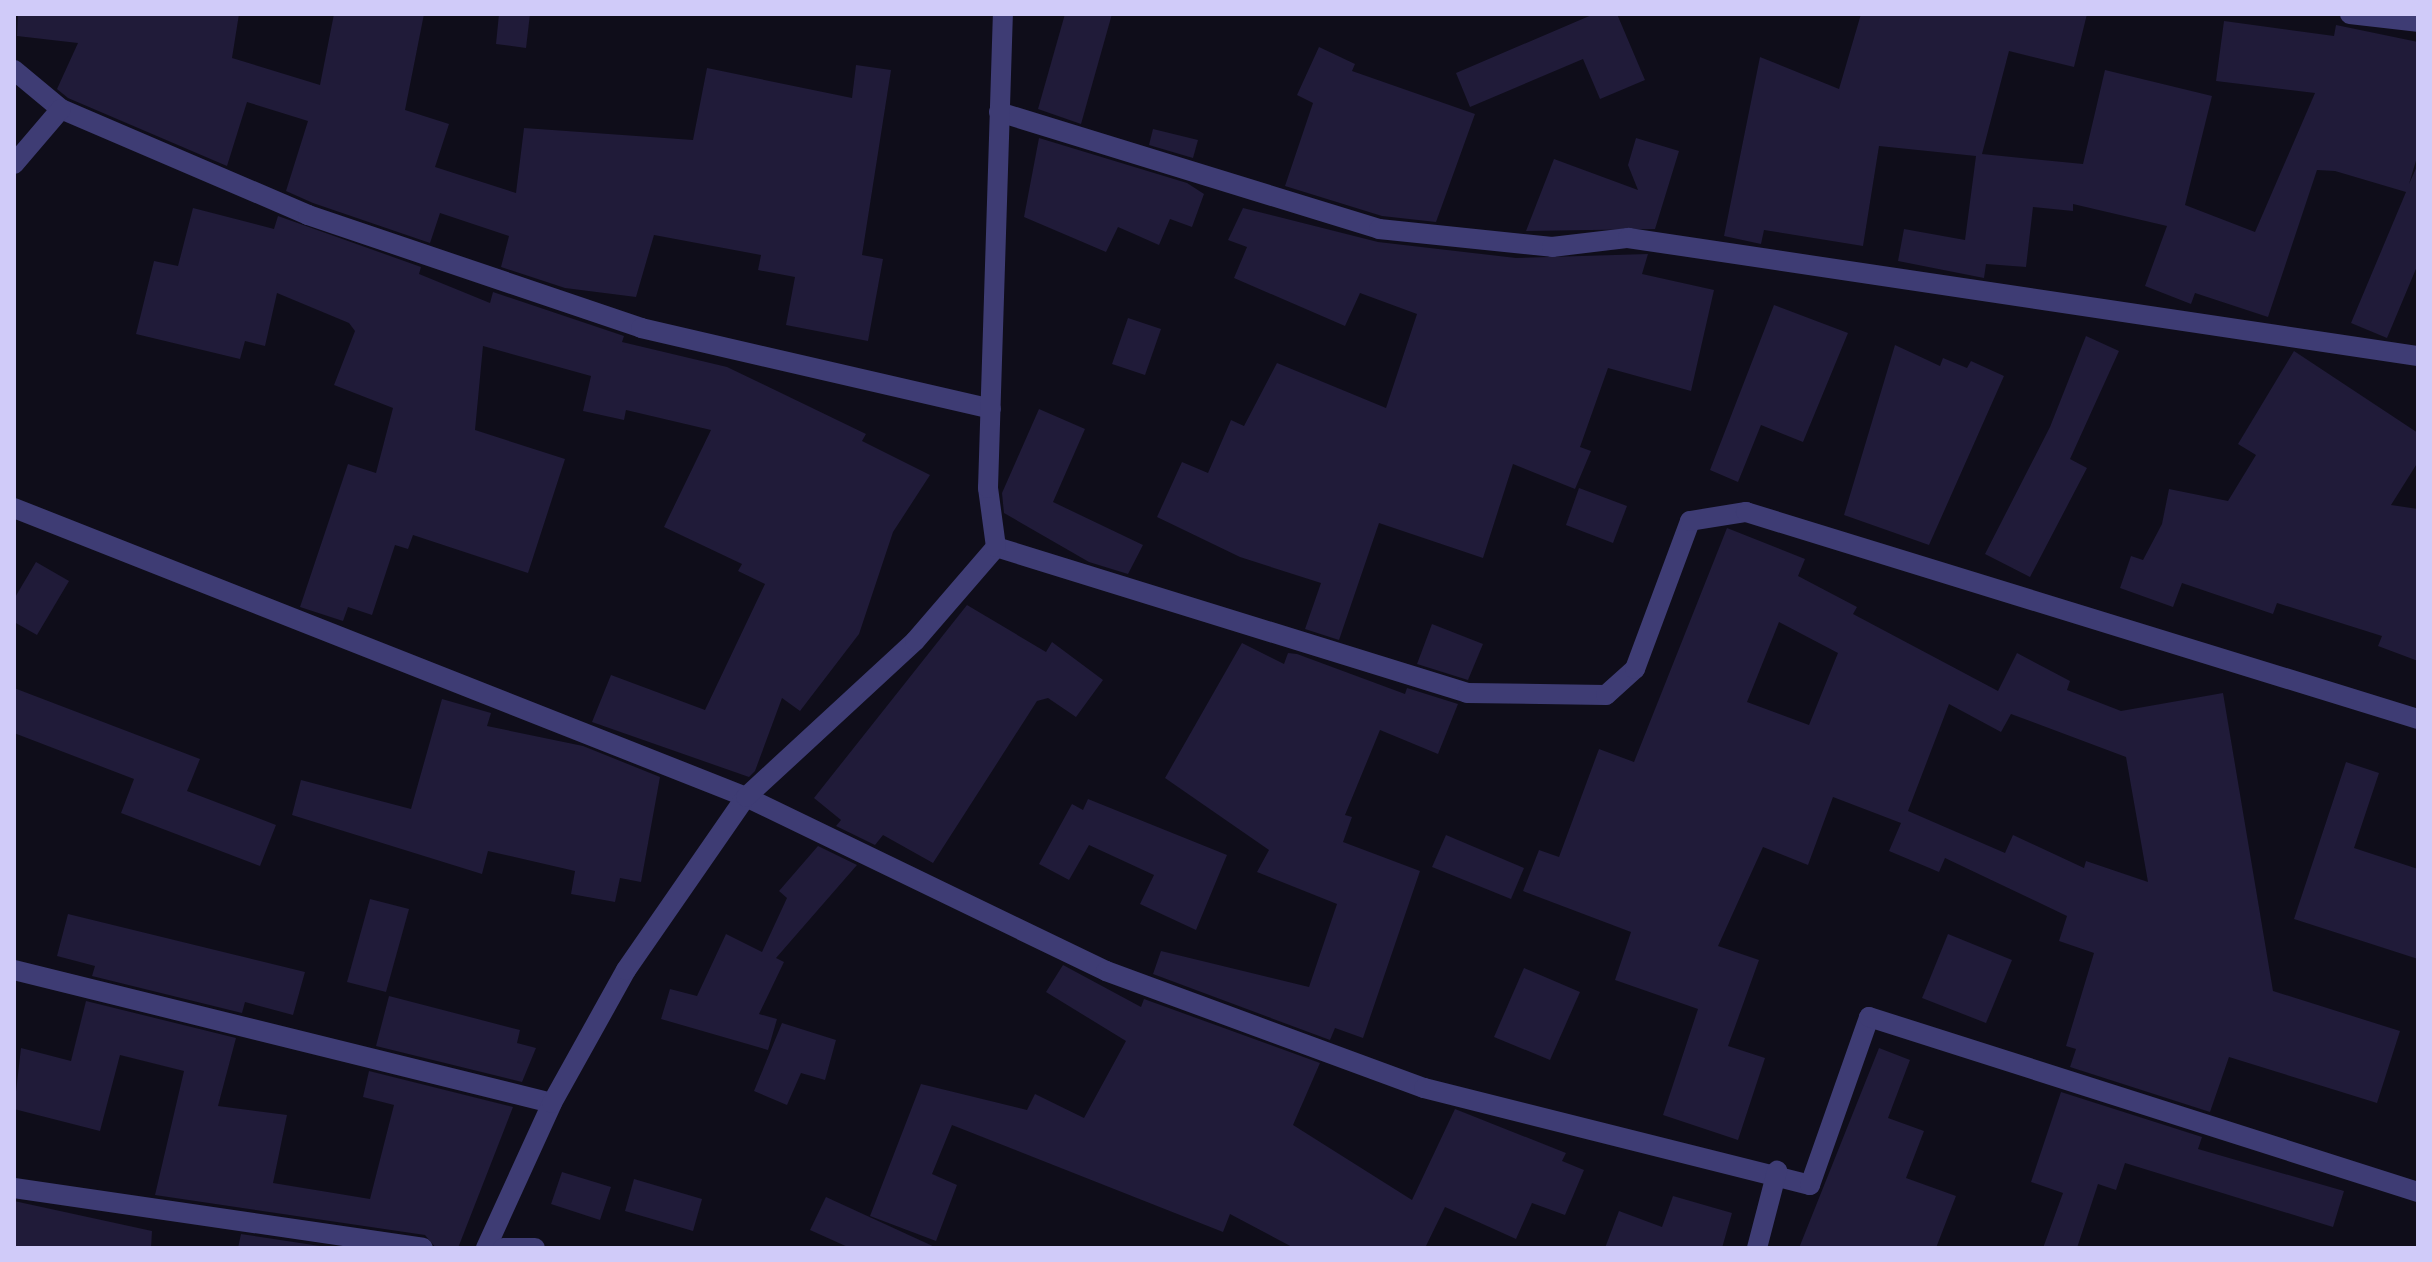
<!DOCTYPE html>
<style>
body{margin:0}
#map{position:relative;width:2432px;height:1262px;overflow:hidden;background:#0f0d1a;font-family:Karla,sans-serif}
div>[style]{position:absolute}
.building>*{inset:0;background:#201b39}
.street>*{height:20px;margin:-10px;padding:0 10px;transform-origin:10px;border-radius:10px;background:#3e3c74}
span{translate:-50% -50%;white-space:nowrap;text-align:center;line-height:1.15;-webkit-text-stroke:6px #0f0d1a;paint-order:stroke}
.frame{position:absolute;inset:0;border:16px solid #d0cbf9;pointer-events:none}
</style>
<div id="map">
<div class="building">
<i style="clip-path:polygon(18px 14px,239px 14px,232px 58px,320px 85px,334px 14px,424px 14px,405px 110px,449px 124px,435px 167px,516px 193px,524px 128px,693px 140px,707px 68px,852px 98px,856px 65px,891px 70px,862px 255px,883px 259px,868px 341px,786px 325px,795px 277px,758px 270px,761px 255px,654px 235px,636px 297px,565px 288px,501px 267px,509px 236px,440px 213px,430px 243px,313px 203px,286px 191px,308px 121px,247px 102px,227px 166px,68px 98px,57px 89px,78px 43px,17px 36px)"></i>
<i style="clip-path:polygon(499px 14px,530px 14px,526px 48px,496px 44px)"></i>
<i style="clip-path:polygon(1065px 14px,1112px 14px,1081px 124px,1038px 109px)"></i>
<i style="clip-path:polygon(1594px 14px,1617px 14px,1645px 80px,1600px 99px,1583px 59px,1470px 107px,1456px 73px)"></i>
<i style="clip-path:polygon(1861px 14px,2087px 14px,2074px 67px,2009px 51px,1982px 154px,2083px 164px,2105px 70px,2212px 96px,2185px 205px,2255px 232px,2315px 93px,2216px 81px,2224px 21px,2334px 36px,2336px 25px,2418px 42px,2418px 154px,2409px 184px,2418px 164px,2418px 264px,2387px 338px,2351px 323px,2406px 192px,2335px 171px,2317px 170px,2268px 317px,2195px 293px,2191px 304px,2145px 286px,2167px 226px,2073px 204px,2073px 211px,2033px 207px,2026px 267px,1986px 264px,1984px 278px,1898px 261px,1904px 229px,1965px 240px,1976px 156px,1879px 146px,1863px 246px,1764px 230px,1761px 244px,1724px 236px,1760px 57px,1839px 89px)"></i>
<i style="clip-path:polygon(1319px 47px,1355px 64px,1352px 71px,1475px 114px,1436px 222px,1382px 216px,1285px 186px,1313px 103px,1297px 95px)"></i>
<i style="clip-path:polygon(1153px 129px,1198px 140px,1193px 158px,1149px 145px)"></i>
<i style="clip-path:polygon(1039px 138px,1187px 183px,1204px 194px,1192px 227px,1170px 219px,1159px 245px,1118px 227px,1106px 252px,1024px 217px)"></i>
<i style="clip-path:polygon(1636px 138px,1679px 151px,1655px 229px,1526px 231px,1554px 159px,1638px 190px,1628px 165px)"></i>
<i style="clip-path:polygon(193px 208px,274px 229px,278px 216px,421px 267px,419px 274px,490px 303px,493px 292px,624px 336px,622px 342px,727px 367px,866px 434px,862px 441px,930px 475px,893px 532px,859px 634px,800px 711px,782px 698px,755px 771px,749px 777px,592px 722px,611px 675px,705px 710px,765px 584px,738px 571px,742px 564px,664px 527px,711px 430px,626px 410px,624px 420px,583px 411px,591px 376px,483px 346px,475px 430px,565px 459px,528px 573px,413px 535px,408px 549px,395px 545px,372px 615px,348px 607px,343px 621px,300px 607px,348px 464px,376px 473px,393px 408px,334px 385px,355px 331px,349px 323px,277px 293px,265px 346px,245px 341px,240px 359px,136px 334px,154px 261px,178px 266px)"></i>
<i style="clip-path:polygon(1243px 208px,1378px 242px,1516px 258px,1648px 254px,1642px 274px,1714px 290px,1691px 391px,1608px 368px,1580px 447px,1591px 451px,1575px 489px,1513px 464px,1483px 558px,1379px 523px,1339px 640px,1305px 629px,1321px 583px,1240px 557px,1157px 517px,1182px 462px,1208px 473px,1231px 420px,1244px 426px,1277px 363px,1386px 408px,1417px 314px,1360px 293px,1345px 326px,1234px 278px,1247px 247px,1228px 240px)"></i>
<i style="clip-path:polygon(1774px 305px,1848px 333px,1803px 442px,1761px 425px,1738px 482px,1710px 470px)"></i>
<i style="clip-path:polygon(1128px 318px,1161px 329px,1145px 375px,1112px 364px)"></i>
<i style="clip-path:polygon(2086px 336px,2119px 351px,2070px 459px,2087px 468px,2030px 577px,1985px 554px,2050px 427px)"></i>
<i style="clip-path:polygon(1895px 345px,1940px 366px,1943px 358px,1967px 368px,1971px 361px,2004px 376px,1929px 545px,1844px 515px)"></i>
<i style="clip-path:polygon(2294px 351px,2418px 433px,2418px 462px,2391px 505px,2418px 509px,2418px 661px,2378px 646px,2382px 636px,2277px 603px,2273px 614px,2182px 583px,2173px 607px,2120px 588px,2131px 556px,2143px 560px,2162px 524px,2169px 489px,2228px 501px,2256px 455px,2238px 444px)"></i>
<i style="clip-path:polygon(1039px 409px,1085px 429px,1053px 502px,1143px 545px,1128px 574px,1089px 562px,1004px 513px,1002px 493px)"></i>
<i style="clip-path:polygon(1579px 488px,1627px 506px,1613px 543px,1566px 525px)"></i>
<i style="clip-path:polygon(evenodd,1727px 528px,1805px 559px,1798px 576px,1857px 607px,1853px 614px,1998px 691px,2017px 653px,2070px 681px,2067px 690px,2121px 711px,2223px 693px,2273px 991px,2400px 1031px,2377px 1103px,2229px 1057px,2210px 1112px,2070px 1067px,2076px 1049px,2066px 1046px,2094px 953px,2059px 941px,2067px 916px,1945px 858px,1939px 872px,1889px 851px,1901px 823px,1833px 797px,1808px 865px,1763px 847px,1718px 946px,1759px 960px,1728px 1046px,1765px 1058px,1738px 1140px,1663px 1115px,1698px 1009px,1615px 980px,1631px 932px,1523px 891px,1539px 850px,1559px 857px,1599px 749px,1634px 762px,1727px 528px,1779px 622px,1838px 653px,1809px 725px,1747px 702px,1779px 622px,1727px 528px,1949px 704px,2001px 732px,2011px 714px,2126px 757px,2148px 882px,2086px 861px,2084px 868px,2013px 835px,2005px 853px,1908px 811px,1949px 704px)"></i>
<i style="clip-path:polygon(36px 562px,69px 581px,37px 635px,14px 622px,14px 599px)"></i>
<i style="clip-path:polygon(967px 605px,1046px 652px,1052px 642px,1103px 680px,1076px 717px,1048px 698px,1037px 701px,933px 863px,883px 835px,875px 845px,836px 826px,841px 820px,814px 798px)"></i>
<i style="clip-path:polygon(1432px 624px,1483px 644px,1468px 680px,1417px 664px)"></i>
<i style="clip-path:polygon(1242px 643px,1284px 664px,1288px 653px,1297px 654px,1405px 694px,1407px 688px,1458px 704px,1438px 754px,1380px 730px,1345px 815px,1352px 817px,1343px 842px,1420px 871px,1363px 1038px,1335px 1028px,1330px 1040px,1153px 974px,1161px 951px,1309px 987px,1337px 904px,1257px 872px,1269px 850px,1165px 778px)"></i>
<i style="clip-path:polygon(14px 688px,200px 759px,187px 791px,276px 825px,260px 866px,121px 813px,134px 779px,14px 733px)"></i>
<i style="clip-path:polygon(442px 699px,491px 713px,487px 726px,583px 746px,660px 777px,641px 882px,620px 878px,615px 902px,571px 894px,575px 871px,488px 851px,482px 874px,292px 815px,301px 780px,411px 809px)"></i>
<i style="clip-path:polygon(2346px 762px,2379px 773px,2354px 848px,2418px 869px,2418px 959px,2294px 919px)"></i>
<i style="clip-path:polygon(1088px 799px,1227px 855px,1196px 930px,1140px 904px,1154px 875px,1089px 845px,1069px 880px,1039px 864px,1072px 804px,1083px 810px)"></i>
<i style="clip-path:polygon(1446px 835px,1524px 868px,1511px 899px,1432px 867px)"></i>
<i style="clip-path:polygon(818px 846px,857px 865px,776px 958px,784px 962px,759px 1014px,777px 1019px,768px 1050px,661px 1019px,670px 989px,697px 996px,726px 934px,762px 952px,787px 898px,779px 891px)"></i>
<i style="clip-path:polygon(370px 899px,409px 909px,386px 992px,347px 982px)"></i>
<i style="clip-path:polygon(68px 914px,305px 972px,293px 1015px,245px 1002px,242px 1013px,92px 976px,95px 966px,57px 956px)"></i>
<i style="clip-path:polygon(1948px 934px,2012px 960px,1986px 1023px,1922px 998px)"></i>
<i style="clip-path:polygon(1063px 965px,1141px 1007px,1144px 999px,1320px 1063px,1293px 1125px,1412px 1200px,1455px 1109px,1566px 1153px,1562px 1161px,1584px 1170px,1565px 1215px,1532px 1203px,1516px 1239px,1445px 1207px,1425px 1248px,1294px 1248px,1230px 1214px,1223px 1232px,952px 1125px,932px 1174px,957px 1185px,936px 1241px,870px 1216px,921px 1084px,1027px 1110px,1035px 1094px,1084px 1118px,1126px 1041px,1046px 992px)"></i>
<i style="clip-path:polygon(1524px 968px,1580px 992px,1550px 1060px,1494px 1037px)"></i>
<i style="clip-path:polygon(389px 996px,520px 1030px,517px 1043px,536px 1048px,522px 1082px,376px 1046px)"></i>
<i style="clip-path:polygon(86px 1001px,236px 1038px,218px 1106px,287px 1115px,273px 1183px,370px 1199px,394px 1105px,363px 1097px,369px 1071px,513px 1107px,458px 1248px,436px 1248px,425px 1235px,155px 1195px,184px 1071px,120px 1055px,100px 1131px,14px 1109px,21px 1048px,71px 1061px)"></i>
<i style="clip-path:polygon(782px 1023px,836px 1040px,825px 1080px,801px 1073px,787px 1105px,754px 1091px)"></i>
<i style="clip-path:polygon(1879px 1048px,1910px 1060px,1888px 1118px,1924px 1131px,1906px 1178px,1956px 1196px,1936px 1248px,1799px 1248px)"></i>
<i style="clip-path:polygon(2061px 1092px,2202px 1137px,2198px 1149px,2344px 1191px,2333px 1227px,2125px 1163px,2116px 1190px,2098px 1184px,2077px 1248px,2043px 1248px,2063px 1193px,2031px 1182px)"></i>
<i style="clip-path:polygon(562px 1172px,611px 1187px,600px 1220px,551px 1204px)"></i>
<i style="clip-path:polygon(634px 1179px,702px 1199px,693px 1231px,625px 1211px)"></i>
<i style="clip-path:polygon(1673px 1196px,1732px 1213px,1722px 1248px,1605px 1248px,1619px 1211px,1662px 1227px)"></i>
<i style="clip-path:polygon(826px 1197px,937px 1248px,850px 1248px,810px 1230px)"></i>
<i style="clip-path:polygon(14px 1201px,152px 1231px,151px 1248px,14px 1248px)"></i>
<i style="clip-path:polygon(241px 1234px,333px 1248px,238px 1248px)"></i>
</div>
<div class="street">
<i style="left:2350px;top:14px;width:68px;rotate:6.7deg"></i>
<i style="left:14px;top:70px;width:61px;rotate:39.7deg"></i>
<i style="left:61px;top:109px;width:269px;rotate:23.2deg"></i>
<i style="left:308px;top:215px;width:352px;rotate:18.7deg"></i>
<i style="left:641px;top:328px;width:359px;rotate:13deg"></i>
<i style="left:999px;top:112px;width:398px;rotate:17.1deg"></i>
<i style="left:1379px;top:229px;width:174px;rotate:5.9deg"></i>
<i style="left:1552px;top:247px;width:77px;rotate:-6.8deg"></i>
<i style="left:1628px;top:238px;width:799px;rotate:8.5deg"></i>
<i style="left:14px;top:164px;width:72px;rotate:-49.5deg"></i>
<i style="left:14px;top:508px;width:787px;rotate:21.54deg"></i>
<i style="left:746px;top:797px;width:400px;rotate:25.8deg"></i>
<i style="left:1106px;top:971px;width:339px;rotate:20.2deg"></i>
<i style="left:1424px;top:1088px;width:398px;rotate:14.1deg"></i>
<i style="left:1810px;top:1185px;width:178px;rotate:-70.6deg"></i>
<i style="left:1869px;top:1017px;width:576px;rotate:17.68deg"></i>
<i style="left:996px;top:547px;width:493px;rotate:17.2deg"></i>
<i style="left:1467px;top:693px;width:139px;rotate:0.8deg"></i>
<i style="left:1606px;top:695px;width:39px;rotate:-42deg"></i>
<i style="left:1635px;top:669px;width:158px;rotate:-69.6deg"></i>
<i style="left:1690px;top:521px;width:57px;rotate:-9.1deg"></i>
<i style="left:1746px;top:512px;width:703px;rotate:17.12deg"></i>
<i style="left:14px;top:970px;width:554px;rotate:13.89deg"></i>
<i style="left:14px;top:1188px;width:413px;rotate:8.3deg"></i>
<i style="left:486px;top:1248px;width:159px;rotate:-65.5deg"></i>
<i style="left:552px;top:1103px;width:152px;rotate:-60.9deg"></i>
<i style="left:626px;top:970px;width:211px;rotate:-55.3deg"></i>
<i style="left:746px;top:797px;width:230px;rotate:-42.7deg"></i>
<i style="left:915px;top:641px;width:124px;rotate:-49.2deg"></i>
<i style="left:996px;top:547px;width:60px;rotate:-97.7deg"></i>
<i style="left:988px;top:488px;width:474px;rotate:-88.2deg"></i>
<i style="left:503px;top:1248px;width:32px"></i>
<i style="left:1757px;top:1248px;width:80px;rotate:-75.4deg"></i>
</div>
<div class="frame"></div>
</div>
